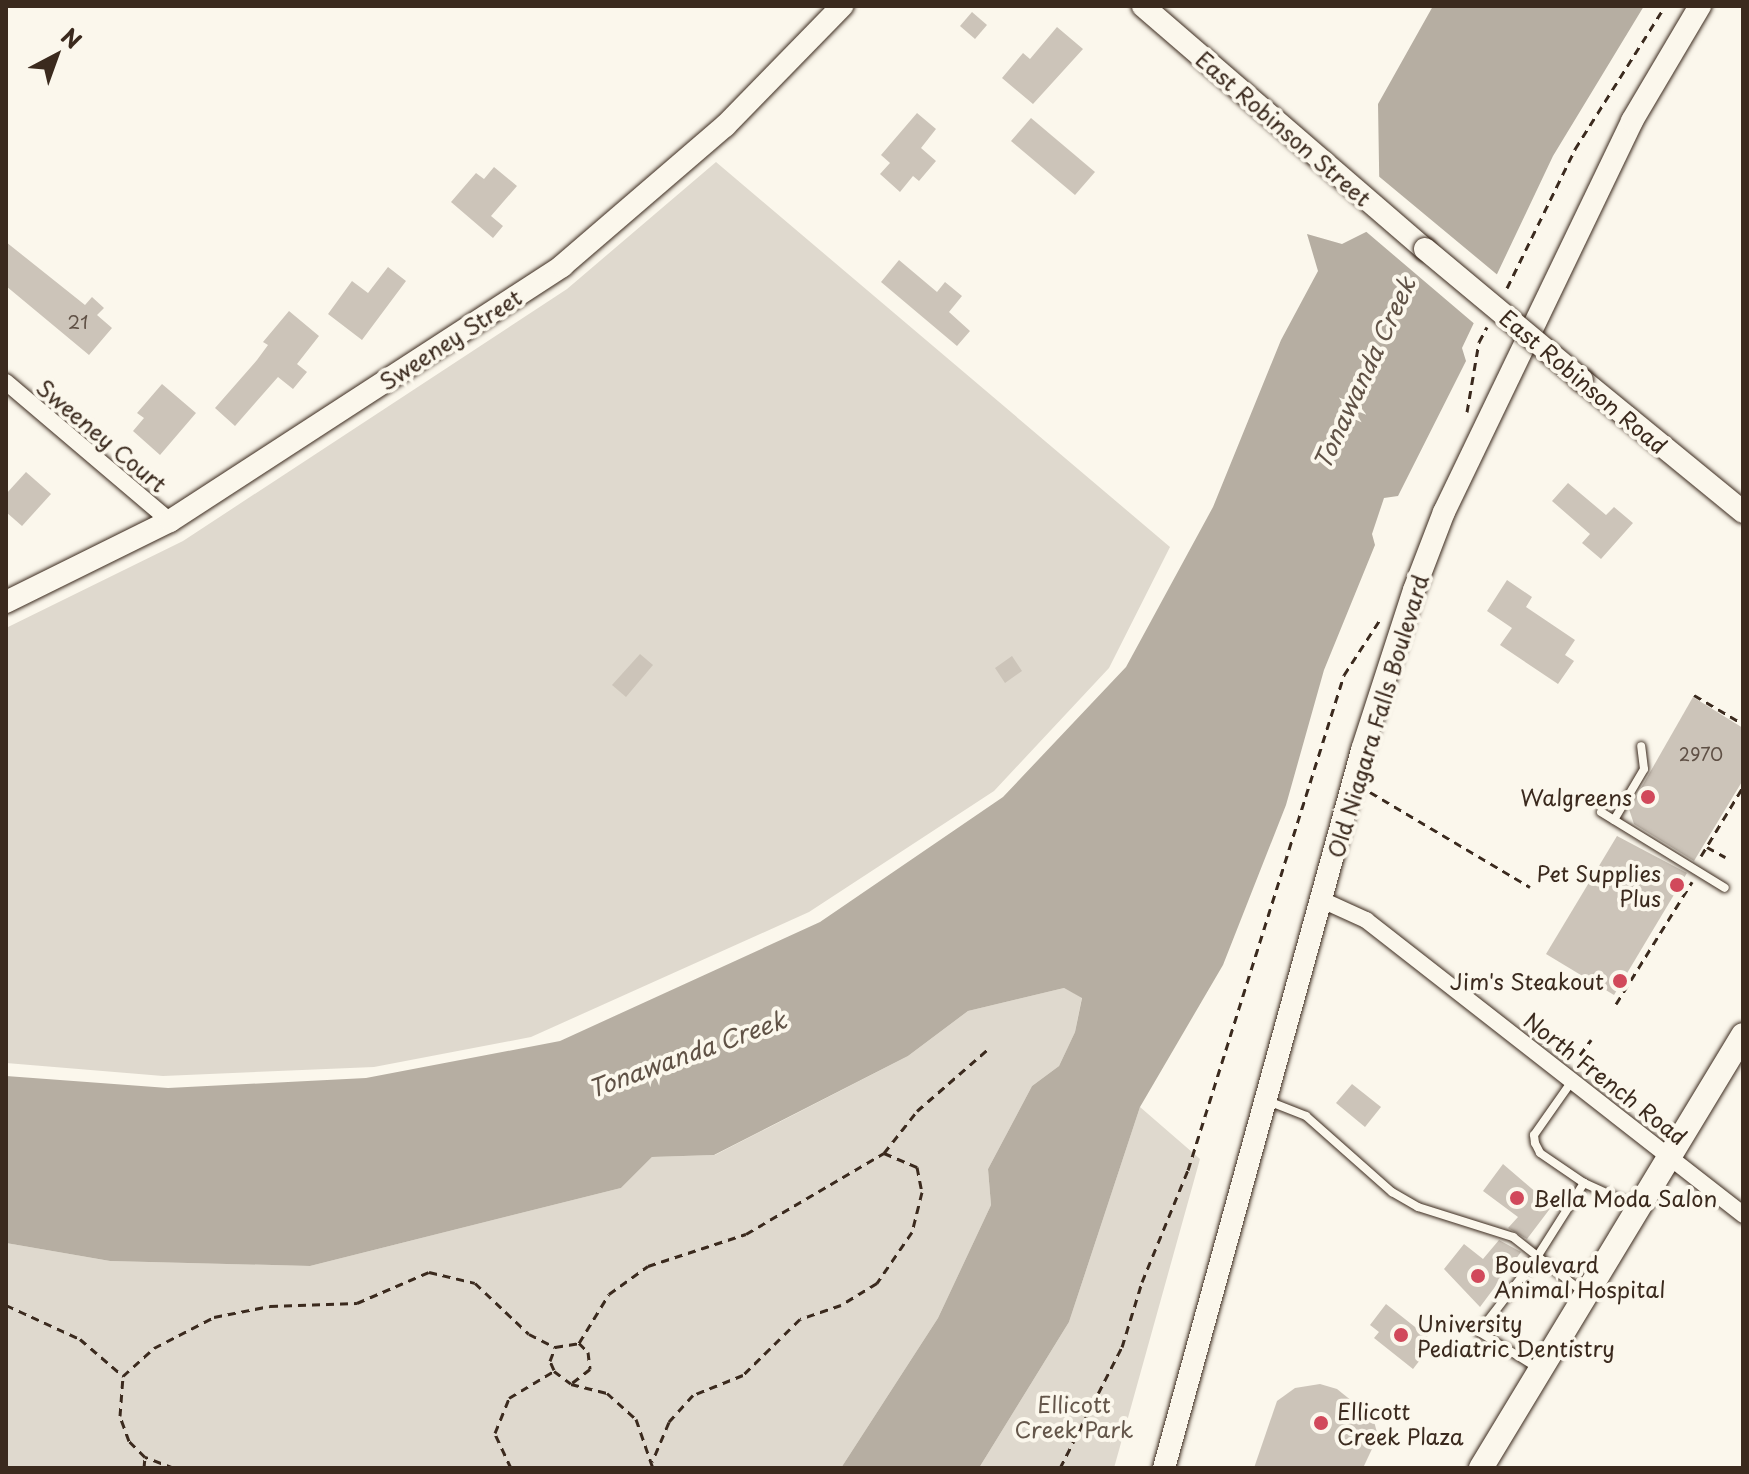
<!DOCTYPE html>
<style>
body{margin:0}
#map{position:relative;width:1749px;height:1474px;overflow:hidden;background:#fbf7ec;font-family:"Playpen Sans",sans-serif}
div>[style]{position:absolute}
.green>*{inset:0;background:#dfd9ce}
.water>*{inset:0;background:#b6aea2}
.pier>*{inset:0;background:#fbf7ec}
.building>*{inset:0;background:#ccc4b9}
.path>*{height:3px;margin-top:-1.5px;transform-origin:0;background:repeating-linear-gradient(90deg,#3b2a1e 0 8px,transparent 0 14px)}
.roads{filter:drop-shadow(0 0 2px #3b2a1e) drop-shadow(0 0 2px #3b2a1e)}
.lane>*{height:8px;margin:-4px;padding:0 4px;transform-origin:4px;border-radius:4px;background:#fbf7ec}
.street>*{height:16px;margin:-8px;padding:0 8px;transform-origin:8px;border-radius:8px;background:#fbf7ec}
.secondary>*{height:22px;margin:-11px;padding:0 11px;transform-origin:11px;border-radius:11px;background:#fbf7ec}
.primary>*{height:24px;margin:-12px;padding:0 12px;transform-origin:12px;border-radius:12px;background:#fbf7ec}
.bridges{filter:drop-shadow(0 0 2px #3b2a1e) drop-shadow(0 0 2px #3b2a1e)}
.secondary-bridge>*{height:22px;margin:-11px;padding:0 11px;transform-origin:11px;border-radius:11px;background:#fbf7ec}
.dots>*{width:22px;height:22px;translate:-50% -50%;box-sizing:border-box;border:4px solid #fbf7ec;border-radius:50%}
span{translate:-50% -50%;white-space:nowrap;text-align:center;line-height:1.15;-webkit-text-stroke:8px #fbf7ec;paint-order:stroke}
.number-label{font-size:18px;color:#5f5045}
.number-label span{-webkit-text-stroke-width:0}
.street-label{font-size:22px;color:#3b2a1e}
.poi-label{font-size:22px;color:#3b2a1e}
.right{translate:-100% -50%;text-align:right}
.left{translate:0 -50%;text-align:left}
.park-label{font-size:22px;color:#64564a}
.water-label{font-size:24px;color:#605246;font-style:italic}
.frame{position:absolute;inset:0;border:8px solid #3b2a1e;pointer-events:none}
.north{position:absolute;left:16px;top:16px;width:80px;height:80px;-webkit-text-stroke:6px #fbf7ec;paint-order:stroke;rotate:41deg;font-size:22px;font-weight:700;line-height:32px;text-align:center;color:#3b2a1e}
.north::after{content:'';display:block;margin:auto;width:28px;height:36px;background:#3b2a1e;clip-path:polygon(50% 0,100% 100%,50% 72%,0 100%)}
</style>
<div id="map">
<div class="green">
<i style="clip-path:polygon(716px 162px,1170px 547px,1109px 668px,994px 791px,809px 912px,531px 1037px,374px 1067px,163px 1076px,6px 1063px,6px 628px,183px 541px,567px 289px)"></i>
<i style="clip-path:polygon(1064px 988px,1082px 997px,1075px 1032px,1059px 1066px,1032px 1086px,988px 1169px,991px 1205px,938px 1318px,841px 1468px,6px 1468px,6px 1243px,110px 1261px,310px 1266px,621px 1188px,652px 1157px,715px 1155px,908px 1056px,968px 1011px)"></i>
<i style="clip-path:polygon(1140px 1107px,1200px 1159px,1114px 1468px,979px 1468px,1069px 1322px)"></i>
</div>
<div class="water">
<i style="clip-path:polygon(1433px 6px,1644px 6px,1553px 156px,1462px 348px,1466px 361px,1398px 496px,1384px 498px,1372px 534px,1375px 545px,1324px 670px,1286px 805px,1223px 965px,1140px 1107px,1069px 1322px,979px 1468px,841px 1468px,938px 1318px,991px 1205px,988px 1169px,1032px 1086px,1059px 1066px,1075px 1032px,1082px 998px,1064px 988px,968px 1011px,908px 1056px,714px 1155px,652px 1157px,621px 1188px,310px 1266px,110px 1261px,6px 1243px,6px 1076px,168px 1088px,366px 1078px,560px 1041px,820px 922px,1003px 797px,1126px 667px,1213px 507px,1281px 340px,1318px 271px,1307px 234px,1342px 244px,1380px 225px,1378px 104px)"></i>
</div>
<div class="pier">
<i style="clip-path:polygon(1376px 174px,1500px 277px,1477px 326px,1363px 229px,1376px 222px)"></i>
</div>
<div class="building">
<i style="clip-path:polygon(972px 12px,987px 25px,975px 39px,960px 26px)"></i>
<i style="clip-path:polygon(1057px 27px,1083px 49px,1033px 104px,1002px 78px,1023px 53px,1030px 59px)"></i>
<i style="clip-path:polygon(917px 113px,936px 129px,921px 148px,936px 161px,919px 181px,913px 176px,900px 192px,880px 174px,890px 163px,881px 155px)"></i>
<i style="clip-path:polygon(1031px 118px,1095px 172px,1075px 195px,1011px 141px)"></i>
<i style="clip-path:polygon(494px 167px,517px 186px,491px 216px,503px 226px,493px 238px,451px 202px,476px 173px,484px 179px)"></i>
<i style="clip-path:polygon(6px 242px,85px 305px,92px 297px,104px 308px,97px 315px,112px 328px,89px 355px,6px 286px)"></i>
<i style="clip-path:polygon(899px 260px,937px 292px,945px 282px,962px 296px,949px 312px,970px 331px,957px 346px,881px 282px)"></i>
<i style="clip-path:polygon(388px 267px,406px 281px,362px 340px,328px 314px,352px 281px,368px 293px)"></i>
<i style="clip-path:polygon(289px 311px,319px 336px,297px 364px,307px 372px,293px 389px,278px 377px,235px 426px,215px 408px,257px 360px,268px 345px,263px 342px)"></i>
<i style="clip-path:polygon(162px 384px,196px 413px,160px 455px,133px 431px,144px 418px,137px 413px)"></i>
<i style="clip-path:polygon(26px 472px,51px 494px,22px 526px,6px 512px,6px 494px)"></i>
<i style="clip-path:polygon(1568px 483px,1606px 515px,1614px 507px,1633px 523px,1601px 559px,1582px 543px,1590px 534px,1552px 501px)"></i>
<i style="clip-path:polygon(1507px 580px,1532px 597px,1526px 607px,1575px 640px,1565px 655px,1574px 661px,1558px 684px,1500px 645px,1512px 628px,1487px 611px)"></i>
<i style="clip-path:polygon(640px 654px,653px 665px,626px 697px,612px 685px)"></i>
<i style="clip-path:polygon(1012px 656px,1022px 671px,1005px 683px,995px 668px)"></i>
<i style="clip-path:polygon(1693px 697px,1743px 728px,1743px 780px,1694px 861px,1634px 824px,1629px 809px)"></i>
<i style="clip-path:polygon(1617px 836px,1687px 873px,1614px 995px,1546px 954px)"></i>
<i style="clip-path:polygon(1352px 1084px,1381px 1107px,1365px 1127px,1336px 1103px)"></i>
<i style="clip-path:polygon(1503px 1164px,1552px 1206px,1527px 1239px,1508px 1228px,1518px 1217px,1483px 1191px)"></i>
<i style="clip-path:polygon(1499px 1240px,1521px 1252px,1480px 1307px,1444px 1269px,1464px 1244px,1483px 1259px)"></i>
<i style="clip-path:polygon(1386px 1304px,1434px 1342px,1413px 1369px,1374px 1338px,1379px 1332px,1370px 1325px)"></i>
<i style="clip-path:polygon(1320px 1384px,1337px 1389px,1373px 1418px,1378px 1436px,1363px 1468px,1254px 1468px,1277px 1401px,1295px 1388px)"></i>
</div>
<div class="path">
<i style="left:1507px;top:288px;width:155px;rotate:-63.9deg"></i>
<i style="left:1575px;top:149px;width:169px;rotate:-57.8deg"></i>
<i style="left:1467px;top:412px;width:71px;rotate:-80.3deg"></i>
<i style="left:1479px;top:342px;width:17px;rotate:-62deg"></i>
<i style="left:1694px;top:695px;width:57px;rotate:30.6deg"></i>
<i style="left:1370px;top:792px;width:186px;rotate:30.7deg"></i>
<i style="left:1707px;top:847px;width:21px;rotate:29deg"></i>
<i style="left:1701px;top:856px;width:81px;rotate:-58.7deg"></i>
<i style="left:1616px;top:1004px;width:144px;rotate:-58.1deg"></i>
<i style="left:1580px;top:1055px;width:19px;rotate:-54deg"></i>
<i style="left:884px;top:1153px;width:53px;rotate:-51.8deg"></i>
<i style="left:917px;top:1111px;width:93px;rotate:-41.1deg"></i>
<i style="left:6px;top:1305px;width:81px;rotate:24.7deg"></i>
<i style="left:80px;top:1339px;width:57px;rotate:40.7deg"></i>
<i style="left:579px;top:1343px;width:57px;rotate:-58.5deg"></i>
<i style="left:609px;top:1294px;width:48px;rotate:-35.7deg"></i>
<i style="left:648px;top:1266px;width:103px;rotate:-18.1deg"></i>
<i style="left:746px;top:1234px;width:160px;rotate:-30.4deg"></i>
<i style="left:884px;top:1153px;width:36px;rotate:23deg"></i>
<i style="left:917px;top:1167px;width:25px;rotate:79deg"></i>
<i style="left:922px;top:1192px;width:41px;rotate:104deg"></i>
<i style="left:912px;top:1232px;width:62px;rotate:124.5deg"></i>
<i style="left:877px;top:1283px;width:42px;rotate:148.6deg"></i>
<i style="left:841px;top:1305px;width:43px;rotate:161.1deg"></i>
<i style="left:800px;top:1319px;width:80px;rotate:135.5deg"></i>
<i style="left:743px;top:1375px;width:54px;rotate:158.2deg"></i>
<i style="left:693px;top:1395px;width:36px;rotate:132deg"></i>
<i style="left:669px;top:1422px;width:43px;rotate:113deg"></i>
<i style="left:554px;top:1370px;width:10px;rotate:-114deg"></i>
<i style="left:550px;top:1361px;width:15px;rotate:-70deg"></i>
<i style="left:555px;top:1347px;width:24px;rotate:-9deg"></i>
<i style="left:579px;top:1343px;width:13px;rotate:45deg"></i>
<i style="left:588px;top:1352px;width:17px;rotate:83deg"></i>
<i style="left:590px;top:1369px;width:24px;rotate:142deg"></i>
<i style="left:144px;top:1468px;width:11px;rotate:-85deg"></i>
<i style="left:174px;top:1468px;width:31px;rotate:-159deg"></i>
<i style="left:145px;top:1457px;width:23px;rotate:-135deg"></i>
<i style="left:129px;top:1441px;width:27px;rotate:-110deg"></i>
<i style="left:120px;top:1416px;width:40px;rotate:-85.7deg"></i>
<i style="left:123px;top:1376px;width:42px;rotate:-42.1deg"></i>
<i style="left:154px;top:1348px;width:68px;rotate:-27.3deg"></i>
<i style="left:214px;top:1317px;width:57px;rotate:-11.1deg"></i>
<i style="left:270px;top:1306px;width:87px;rotate:-2deg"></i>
<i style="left:357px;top:1303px;width:78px;rotate:-23.3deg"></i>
<i style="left:429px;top:1272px;width:47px;rotate:13.4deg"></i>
<i style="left:475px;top:1283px;width:74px;rotate:43.4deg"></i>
<i style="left:529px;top:1334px;width:29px;rotate:27deg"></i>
<i style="left:511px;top:1468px;width:38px;rotate:-115deg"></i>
<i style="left:495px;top:1433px;width:38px;rotate:-68deg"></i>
<i style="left:509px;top:1398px;width:52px;rotate:-31deg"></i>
<i style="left:554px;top:1371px;width:21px;rotate:37deg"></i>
<i style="left:571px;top:1384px;width:37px;rotate:14deg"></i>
<i style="left:607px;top:1393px;width:39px;rotate:42deg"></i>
<i style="left:636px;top:1419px;width:52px;rotate:70.9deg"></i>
<i style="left:1060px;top:1468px;width:136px;rotate:-62.9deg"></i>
<i style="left:1122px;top:1347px;width:68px;rotate:-72.9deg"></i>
<i style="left:1142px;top:1282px;width:121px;rotate:-67.7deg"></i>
<i style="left:1188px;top:1170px;width:519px;rotate:-72.51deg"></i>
<i style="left:1344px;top:675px;width:68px;rotate:-57deg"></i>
</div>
<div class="roads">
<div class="lane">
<i style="left:1601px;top:812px;width:145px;rotate:31.5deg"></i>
<i style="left:1614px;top:820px;width:59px;rotate:-59.5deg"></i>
<i style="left:1644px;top:769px;width:23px;rotate:-97deg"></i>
<i style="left:1572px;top:1081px;width:66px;rotate:125.1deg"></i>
<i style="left:1534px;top:1135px;width:8px;rotate:83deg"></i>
<i style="left:1535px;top:1143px;width:11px;rotate:63deg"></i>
<i style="left:1540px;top:1153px;width:53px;rotate:34.3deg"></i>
<i style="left:1268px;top:1101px;width:41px;rotate:21.5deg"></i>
<i style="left:1306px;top:1116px;width:115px;rotate:41.5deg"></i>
<i style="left:1392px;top:1192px;width:30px;rotate:30deg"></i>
<i style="left:1418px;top:1207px;width:100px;rotate:17.5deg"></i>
<i style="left:1513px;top:1237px;width:89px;rotate:38.2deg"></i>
<i style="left:1536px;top:1367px;width:67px;rotate:-148.4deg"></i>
<i style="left:1479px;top:1332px;width:95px;rotate:-52.3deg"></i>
<i style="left:1537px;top:1257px;width:88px;rotate:-57.6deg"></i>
<i style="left:1584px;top:1183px;width:56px;rotate:24.3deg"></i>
</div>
<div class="street">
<i style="left:6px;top:382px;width:215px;rotate:40.3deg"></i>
<i style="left:1320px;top:899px;width:51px;rotate:24.5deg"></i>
<i style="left:1366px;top:920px;width:479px;rotate:38deg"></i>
</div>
<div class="secondary">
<i style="left:1143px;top:6px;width:372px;rotate:40.8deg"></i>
<i style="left:1582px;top:380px;width:208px;rotate:39.3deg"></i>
<i style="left:6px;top:602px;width:183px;rotate:-26.3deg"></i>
<i style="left:170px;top:521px;width:468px;rotate:-33deg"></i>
<i style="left:562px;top:266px;width:215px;rotate:-40.7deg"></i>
<i style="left:725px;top:126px;width:168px;rotate:-45.7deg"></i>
<i style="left:1164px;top:1468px;width:745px;rotate:-74.58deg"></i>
<i style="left:1362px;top:750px;width:168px;rotate:-72deg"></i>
<i style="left:1414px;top:590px;width:84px;rotate:-69deg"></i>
<i style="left:1444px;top:512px;width:434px;rotate:-64.3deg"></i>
<i style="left:1632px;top:121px;width:134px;rotate:-59.4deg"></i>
</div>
<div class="primary">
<i style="left:1481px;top:1468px;width:506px;rotate:-58.82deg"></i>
</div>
</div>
<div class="bridges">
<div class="secondary-bridge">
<i style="left:1425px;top:249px;width:204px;rotate:39.8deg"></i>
</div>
</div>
<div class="dots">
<i style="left:1648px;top:797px;background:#d1495b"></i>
<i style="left:1677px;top:885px;background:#d1495b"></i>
<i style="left:1620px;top:981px;background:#d1495b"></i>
<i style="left:1517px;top:1198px;background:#d1495b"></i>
<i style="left:1478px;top:1276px;background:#d1495b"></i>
<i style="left:1401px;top:1335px;background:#d1495b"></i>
<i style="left:1321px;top:1423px;background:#d1495b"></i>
</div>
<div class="number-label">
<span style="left:78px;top:322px">21</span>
<span style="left:1701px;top:754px">2970</span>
</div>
<div class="street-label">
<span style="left:1284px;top:128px;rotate:41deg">East Robinson Street</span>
<span style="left:450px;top:339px;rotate:-33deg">Sweeney Street</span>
<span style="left:1584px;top:381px;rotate:40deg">East Robinson Road</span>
<span style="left:102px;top:435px;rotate:40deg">Sweeney Court</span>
<span style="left:1377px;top:716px;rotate:-73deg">Old Niagara Falls Boulevard</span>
<span style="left:1606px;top:1078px;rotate:38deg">North French Road</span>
</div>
<div class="poi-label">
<span class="right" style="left:1632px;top:797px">Walgreens</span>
<span class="right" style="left:1661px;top:885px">Pet Supplies<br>Plus</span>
<span class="right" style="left:1604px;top:981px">Jim's Steakout</span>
<span class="left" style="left:1533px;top:1198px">Bella Moda Salon</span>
<span class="left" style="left:1494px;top:1276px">Boulevard<br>Animal Hospital</span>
<span class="left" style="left:1417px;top:1335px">University<br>Pediatric Dentistry</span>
<span class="left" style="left:1337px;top:1423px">Ellicott<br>Creek Plaza</span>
</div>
<div class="park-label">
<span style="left:1074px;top:1416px">Ellicott<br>Creek Park</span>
</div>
<div class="water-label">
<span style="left:1364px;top:373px;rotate:-65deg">Tonawanda Creek</span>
<span style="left:687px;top:1054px;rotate:-20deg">Tonawanda Creek</span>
</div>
<div class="frame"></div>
<div class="north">N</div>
</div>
